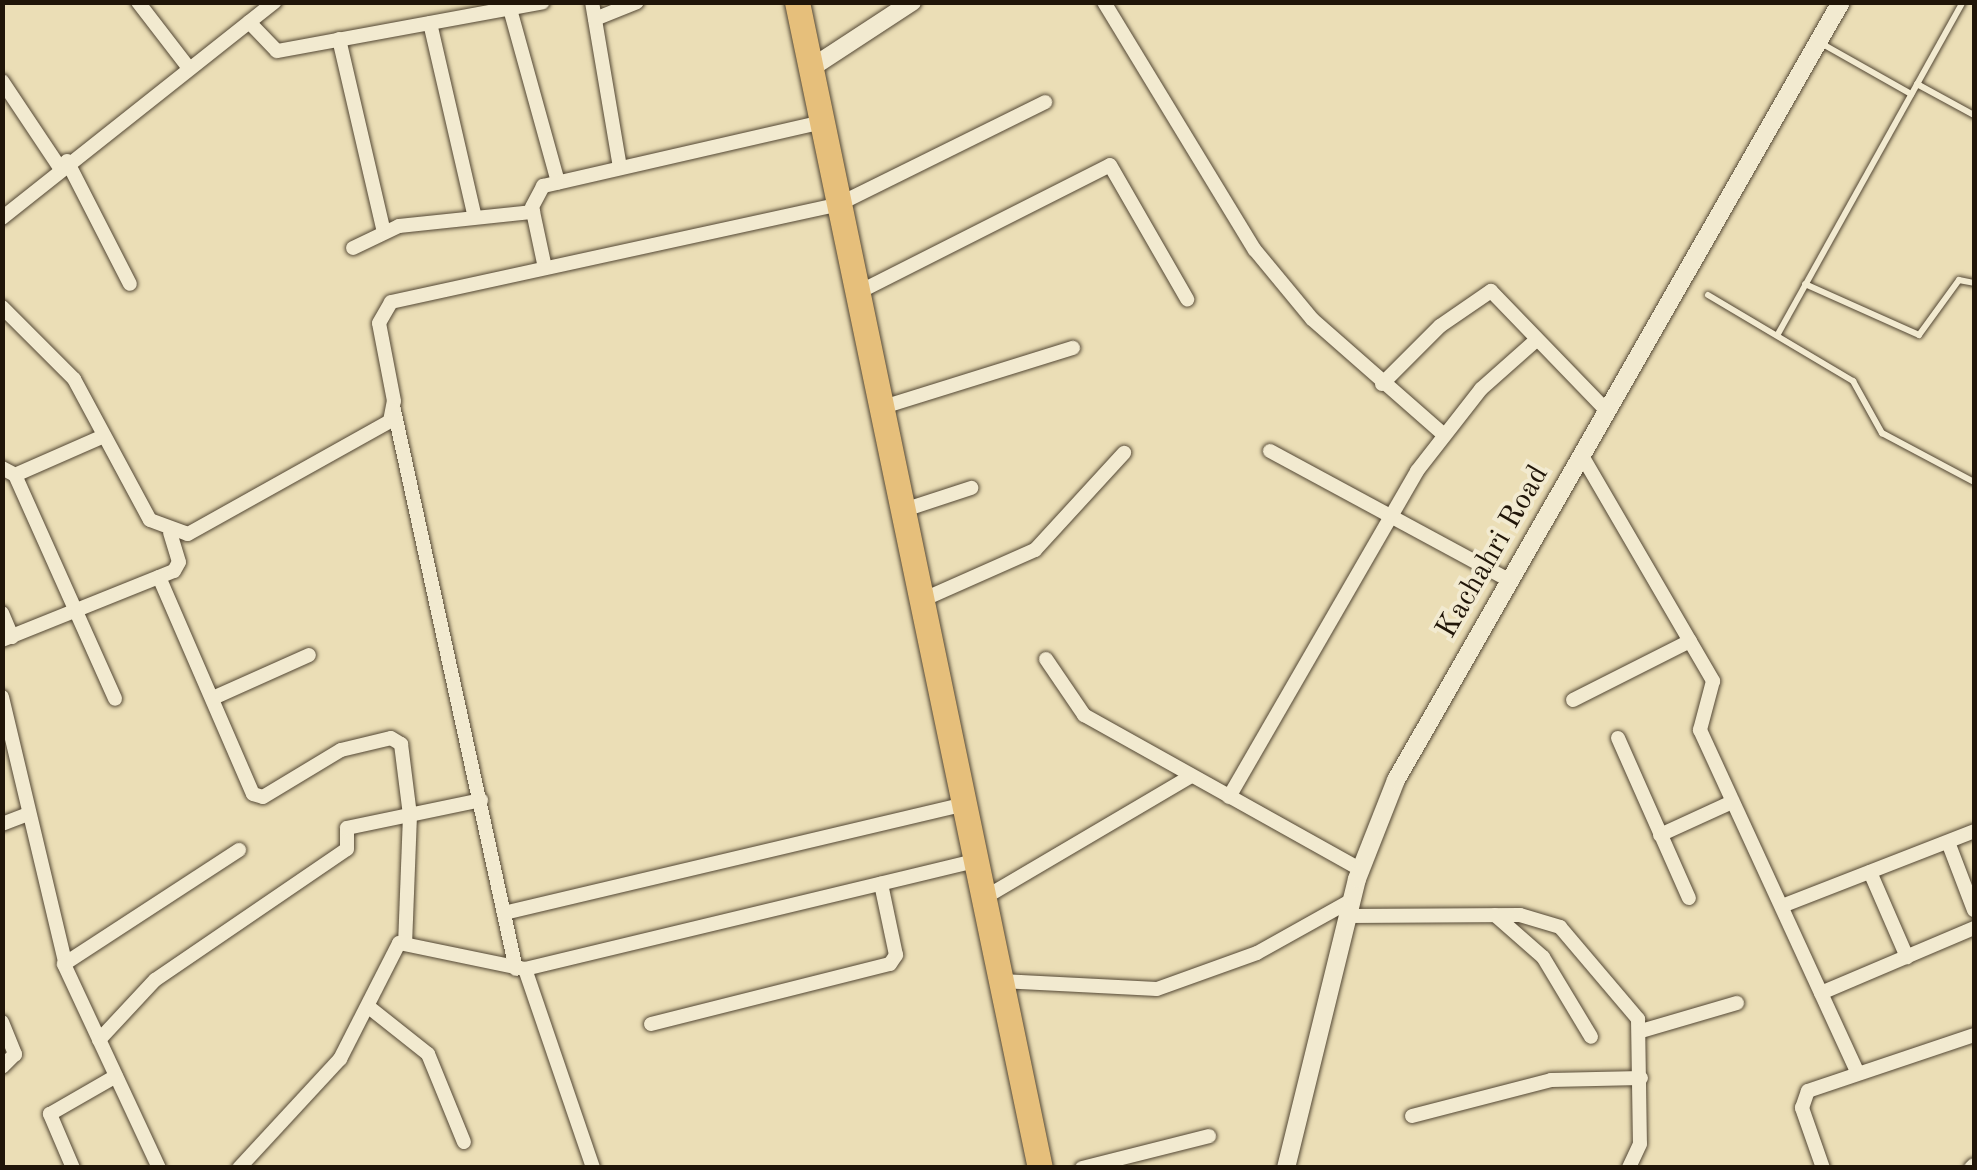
<!DOCTYPE html>
<style>
body{margin:0}
#map{position:relative;width:1977px;height:1170px;overflow:hidden;background:#ebdeb6;font-family:"Old Standard TT",serif}
div>[style]{position:absolute}
.roads{filter:drop-shadow(0 0 2px #534734) drop-shadow(0 0 2px #534734)}
.lane>*{height:6px;margin:-3px;padding:0 3px;transform-origin:3px;border-radius:3px;background:#f2ead0}
.street>*{height:14px;margin:-7px;padding:0 7px;transform-origin:7px;border-radius:7px;background:#f2ead0}
.secondary>*{height:18px;margin:-9px;padding:0 9px;transform-origin:9px;border-radius:9px;background:#f2ead0}
.highway>*{height:25px;margin:-12.5px;padding:0 12.5px;transform-origin:12.5px;border-radius:12.5px;background:#e6bf7b}
span{translate:-50% -50%;white-space:nowrap;text-align:center;line-height:1.15;-webkit-text-stroke:8px #f2ead0;paint-order:stroke}
.street-label{font-size:30px;color:#201508}
.frame{position:absolute;inset:0;border:5px solid #201508;pointer-events:none}
</style>
<div id="map">
<div class="roads">
<div class="lane">
<i style="left:1819px;top:42px;width:106px;rotate:29.5deg"></i>
<i style="left:1917px;top:84px;width:65px;rotate:28.5deg"></i>
<i style="left:1805px;top:284px;width:125px;rotate:24.1deg"></i>
<i style="left:1919px;top:335px;width:68px;rotate:-54deg"></i>
<i style="left:1959px;top:280px;width:15px;rotate:11deg"></i>
<i style="left:1708px;top:295px;width:169px;rotate:30.7deg"></i>
<i style="left:1853px;top:381px;width:60px;rotate:60.9deg"></i>
<i style="left:1882px;top:433px;width:104px;rotate:28deg"></i>
<i style="left:1778px;top:334px;width:380px;rotate:-60.9deg"></i>
</div>
<div class="street">
<i style="left:138px;top:2px;width:82px;rotate:52.4deg"></i>
<i style="left:592px;top:2px;width:168px;rotate:80.4deg"></i>
<i style="left:1104px;top:2px;width:290px;rotate:58.7deg"></i>
<i style="left:1255px;top:250px;width:89px;rotate:50.4deg"></i>
<i style="left:1312px;top:319px;width:174px;rotate:41.3deg"></i>
<i style="left:510px;top:9px;width:180px;rotate:74.5deg"></i>
<i style="left:595px;top:19px;width:45px;rotate:-22deg"></i>
<i style="left:249px;top:22px;width:40px;rotate:46deg"></i>
<i style="left:277px;top:51px;width:270px;rotate:-10.4deg"></i>
<i style="left:430px;top:23px;width:196px;rotate:77deg"></i>
<i style="left:339px;top:39px;width:198px;rotate:76.9deg"></i>
<i style="left:2px;top:81px;width:105px;rotate:56.3deg"></i>
<i style="left:67px;top:161px;width:138px;rotate:62.9deg"></i>
<i style="left:2px;top:218px;width:348px;rotate:-38.4deg"></i>
<i style="left:353px;top:248px;width:51px;rotate:-25.6deg"></i>
<i style="left:399px;top:226px;width:135px;rotate:-6deg"></i>
<i style="left:545px;top:268px;width:62px;rotate:-102deg"></i>
<i style="left:532px;top:207px;width:24px;rotate:-62deg"></i>
<i style="left:543px;top:186px;width:286px;rotate:-12.9deg"></i>
<i style="left:859px;top:292px;width:281px;rotate:-26.8deg"></i>
<i style="left:1110px;top:165px;width:155px;rotate:60.1deg"></i>
<i style="left:2px;top:307px;width:102px;rotate:45deg"></i>
<i style="left:74px;top:379px;width:160px;rotate:61.7deg"></i>
<i style="left:150px;top:520px;width:40px;rotate:20.2deg"></i>
<i style="left:188px;top:534px;width:231px;rotate:-29.2deg"></i>
<i style="left:390px;top:421px;width:20px;rotate:-79deg"></i>
<i style="left:394px;top:401px;width:79px;rotate:-100.9deg"></i>
<i style="left:379px;top:323px;width:24px;rotate:-60deg"></i>
<i style="left:391px;top:302px;width:459px;rotate:-12.3deg"></i>
<i style="left:839px;top:204px;width:230px;rotate:-26.3deg"></i>
<i style="left:1382px;top:384px;width:82px;rotate:-45deg"></i>
<i style="left:1440px;top:326px;width:62px;rotate:-34.5deg"></i>
<i style="left:1491px;top:291px;width:165px;rotate:46deg"></i>
<i style="left:883px;top:407px;width:199px;rotate:-17.3deg"></i>
<i style="left:394px;top:410px;width:572px;rotate:77.69deg"></i>
<i style="left:1270px;top:451px;width:272px;rotate:28.4deg"></i>
<i style="left:1581px;top:454px;width:263px;rotate:59.8deg"></i>
<i style="left:1713px;top:681px;width:51px;rotate:104.9deg"></i>
<i style="left:1700px;top:730px;width:376px;rotate:65.3deg"></i>
<i style="left:2px;top:468px;width:15px;rotate:28deg"></i>
<i style="left:15px;top:475px;width:245px;rotate:65.9deg"></i>
<i style="left:15px;top:475px;width:97px;rotate:-23.7deg"></i>
<i style="left:904px;top:510px;width:71px;rotate:-18.2deg"></i>
<i style="left:159px;top:577px;width:236px;rotate:66.6deg"></i>
<i style="left:253px;top:794px;width:10px;rotate:17deg"></i>
<i style="left:263px;top:797px;width:91px;rotate:-31.1deg"></i>
<i style="left:341px;top:750px;width:51px;rotate:-13.5deg"></i>
<i style="left:391px;top:738px;width:12px;rotate:31deg"></i>
<i style="left:401px;top:744px;width:72px;rotate:82.8deg"></i>
<i style="left:410px;top:815px;width:128px;rotate:92.2deg"></i>
<i style="left:922px;top:600px;width:124px;rotate:-23.9deg"></i>
<i style="left:1035px;top:550px;width:132px;rotate:-47.5deg"></i>
<i style="left:2px;top:613px;width:26px;rotate:67deg"></i>
<i style="left:2px;top:640px;width:185px;rotate:-21.9deg"></i>
<i style="left:174px;top:571px;width:10px;rotate:-61deg"></i>
<i style="left:179px;top:562px;width:30px;rotate:-107deg"></i>
<i style="left:1046px;top:659px;width:68px;rotate:55.8deg"></i>
<i style="left:1084px;top:715px;width:316px;rotate:29.2deg"></i>
<i style="left:2px;top:697px;width:271px;rotate:76.6deg"></i>
<i style="left:213px;top:698px;width:105px;rotate:-24.1deg"></i>
<i style="left:1573px;top:700px;width:131px;rotate:-26.8deg"></i>
<i style="left:1618px;top:738px;width:175px;rotate:66.1deg"></i>
<i style="left:1229px;top:797px;width:376px;rotate:-60deg"></i>
<i style="left:1417px;top:471px;width:104px;rotate:-52deg"></i>
<i style="left:1481px;top:389px;width:72px;rotate:-41.6deg"></i>
<i style="left:2px;top:824px;width:28px;rotate:-21deg"></i>
<i style="left:1660px;top:835px;width:79px;rotate:-24.6deg"></i>
<i style="left:1948px;top:842px;width:73px;rotate:69.1deg"></i>
<i style="left:1870px;top:872px;width:93px;rotate:66.5deg"></i>
<i style="left:984px;top:898px;width:240px;rotate:-30.5deg"></i>
<i style="left:1782px;top:906px;width:206px;rotate:-21.3deg"></i>
<i style="left:504px;top:913px;width:473px;rotate:-13.3deg"></i>
<i style="left:1495px;top:915px;width:64px;rotate:41.2deg"></i>
<i style="left:1543px;top:957px;width:93px;rotate:59deg"></i>
<i style="left:1348px;top:916px;width:172px;rotate:-0.3deg"></i>
<i style="left:1520px;top:915px;width:42px;rotate:16.7deg"></i>
<i style="left:1560px;top:927px;width:121px;rotate:49.7deg"></i>
<i style="left:1638px;top:1019px;width:125px;rotate:89.1deg"></i>
<i style="left:1640px;top:1144px;width:26px;rotate:115deg"></i>
<i style="left:525px;top:969px;width:210px;rotate:71.1deg"></i>
<i style="left:1001px;top:981px;width:156px;rotate:2.9deg"></i>
<i style="left:1157px;top:989px;width:106px;rotate:-19.8deg"></i>
<i style="left:1257px;top:953px;width:109px;rotate:-29.2deg"></i>
<i style="left:1821px;top:993px;width:166px;rotate:-23deg"></i>
<i style="left:370px;top:1008px;width:74px;rotate:38.4deg"></i>
<i style="left:428px;top:1054px;width:95px;rotate:67.8deg"></i>
<i style="left:2px;top:1022px;width:35px;rotate:68deg"></i>
<i style="left:15px;top:1054px;width:18px;rotate:135deg"></i>
<i style="left:651px;top:1024px;width:246px;rotate:-14.1deg"></i>
<i style="left:890px;top:964px;width:11px;rotate:-56deg"></i>
<i style="left:896px;top:955px;width:73px;rotate:-101.9deg"></i>
<i style="left:1641px;top:1031px;width:100px;rotate:-16.3deg"></i>
<i style="left:99px;top:1040px;width:82px;rotate:-47deg"></i>
<i style="left:155px;top:980px;width:232px;rotate:-34.3deg"></i>
<i style="left:347px;top:849px;width:21px;rotate:-90deg"></i>
<i style="left:347px;top:828px;width:137px;rotate:-11.8deg"></i>
<i style="left:1412px;top:1116px;width:144px;rotate:-14.5deg"></i>
<i style="left:1551px;top:1080px;width:90px;rotate:-1.3deg"></i>
<i style="left:73px;top:1168px;width:59px;rotate:-113.1deg"></i>
<i style="left:50px;top:1114px;width:76px;rotate:-29.9deg"></i>
<i style="left:159px;top:1168px;width:225px;rotate:-115deg"></i>
<i style="left:64px;top:964px;width:209px;rotate:-33.1deg"></i>
<i style="left:239px;top:1168px;width:149px;rotate:-47.2deg"></i>
<i style="left:340px;top:1059px;width:130px;rotate:-63deg"></i>
<i style="left:399px;top:943px;width:129px;rotate:11.7deg"></i>
<i style="left:525px;top:969px;width:464px;rotate:-13.5deg"></i>
<i style="left:1082px;top:1168px;width:131px;rotate:-14.1deg"></i>
<i style="left:1823px;top:1168px;width:64px;rotate:-109.3deg"></i>
<i style="left:1802px;top:1108px;width:18px;rotate:-71deg"></i>
<i style="left:1808px;top:1091px;width:175px;rotate:-18.6deg"></i>
<i style="left:1971px;top:1168px;width:4px;rotate:-45deg"></i>
</div>
<div class="secondary">
<i style="left:811px;top:68px;width:121px;rotate:-33.2deg"></i>
<i style="left:1286px;top:1168px;width:298px;rotate:-76.2deg"></i>
<i style="left:1357px;top:879px;width:106px;rotate:-68.5deg"></i>
<i style="left:1396px;top:780px;width:896px;rotate:-60.23deg"></i>
</div>
<div class="highway">
<i style="left:797px;top:2px;width:1191px;rotate:78.23deg"></i>
</div>
</div>
<div class="street-label">
<span style="left:1493px;top:552px;rotate:-60deg">Kachahri Road</span>
</div>
<div class="frame"></div>
</div>
